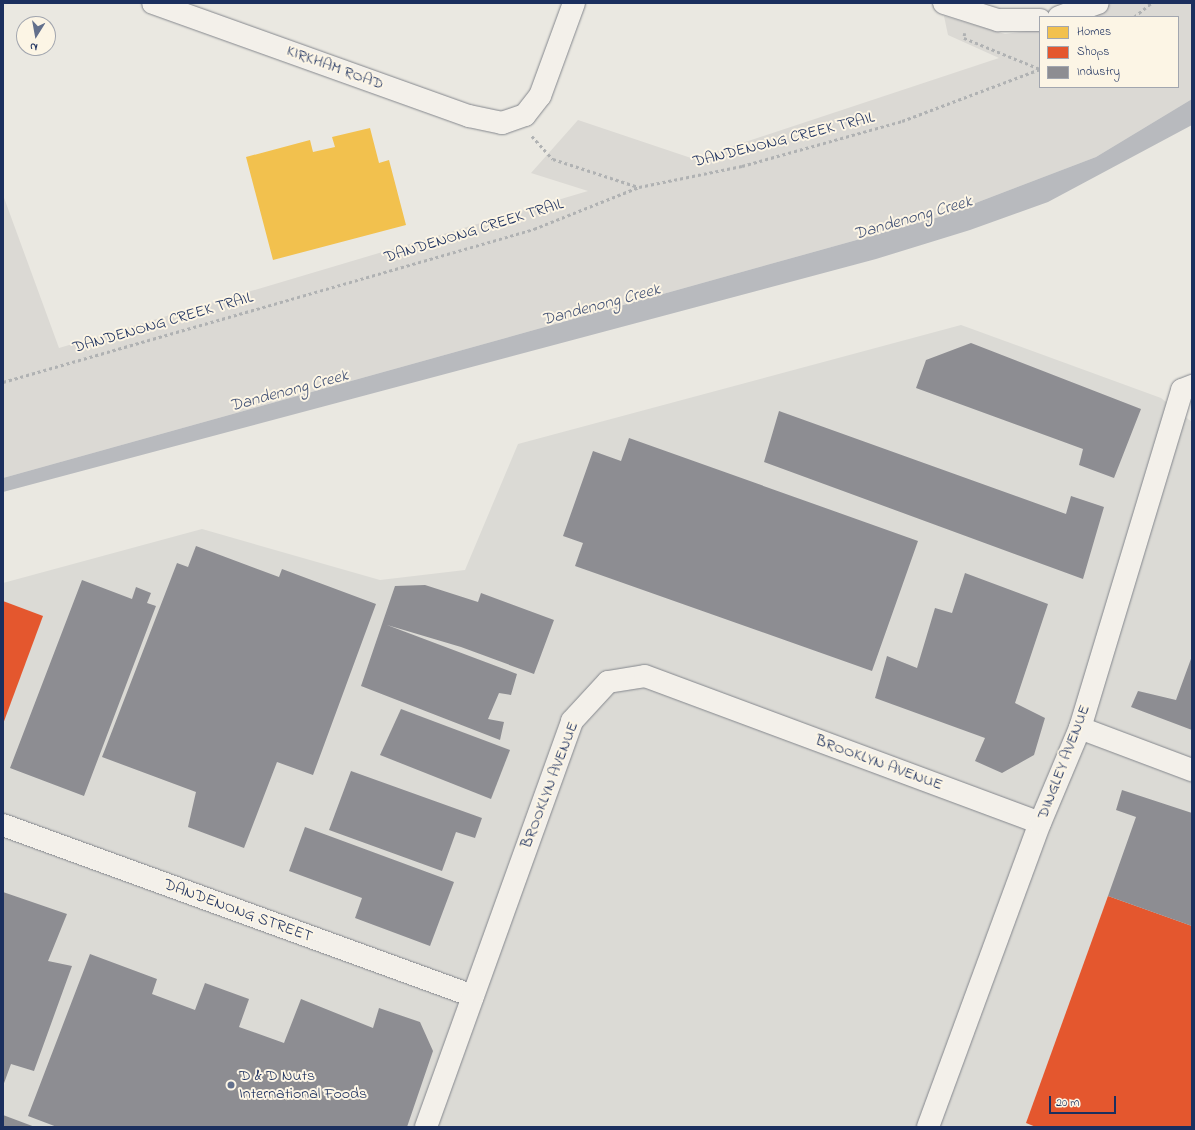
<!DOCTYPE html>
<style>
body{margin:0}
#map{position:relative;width:1195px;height:1130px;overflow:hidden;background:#eae8e1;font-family:"Indie Flower",sans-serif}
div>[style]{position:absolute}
.built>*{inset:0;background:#dbdad5}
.green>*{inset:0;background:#dbd9d4}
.water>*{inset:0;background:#b8babe}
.homes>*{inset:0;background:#f2c14e}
.shops>*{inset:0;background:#e4572e}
.industry>*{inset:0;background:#8d8d92}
.path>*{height:2.5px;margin-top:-1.25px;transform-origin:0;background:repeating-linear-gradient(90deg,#b0b2b3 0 3px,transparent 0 6px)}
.roads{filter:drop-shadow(0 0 1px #84878d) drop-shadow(0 0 1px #84878d)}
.minor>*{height:22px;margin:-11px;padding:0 11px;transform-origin:11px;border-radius:11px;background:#f3f0ea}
.dots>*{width:11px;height:11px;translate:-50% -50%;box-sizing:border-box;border:2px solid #fcf5e5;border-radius:50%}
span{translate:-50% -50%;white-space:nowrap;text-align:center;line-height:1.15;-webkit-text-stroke:4px #fcf5e5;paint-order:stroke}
.street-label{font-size:16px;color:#1b2f5e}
.poi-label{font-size:16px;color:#1b2f5e}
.left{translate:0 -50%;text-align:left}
.water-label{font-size:17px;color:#445376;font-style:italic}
.frame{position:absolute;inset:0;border:4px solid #1b2f5e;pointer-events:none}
.legend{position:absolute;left:1039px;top:16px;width:140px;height:72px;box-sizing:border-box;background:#fcf5e5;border:1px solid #a2a6af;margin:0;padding:5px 7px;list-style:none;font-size:12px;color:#1b2f5e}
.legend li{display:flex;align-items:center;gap:8px;height:20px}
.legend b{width:20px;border:1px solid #a2a6af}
.north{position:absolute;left:16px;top:16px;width:40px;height:40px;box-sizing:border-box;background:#fcf5e5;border:1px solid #a2a6af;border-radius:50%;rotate:191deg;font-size:11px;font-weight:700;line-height:16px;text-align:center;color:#1b2f5e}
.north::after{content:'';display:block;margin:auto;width:14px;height:18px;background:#63708c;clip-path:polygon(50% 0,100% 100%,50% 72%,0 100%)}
.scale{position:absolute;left:1049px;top:1096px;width:67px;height:18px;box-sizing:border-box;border:2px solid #1b2f5e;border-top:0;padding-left:5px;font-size:12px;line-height:14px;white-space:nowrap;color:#1b2f5e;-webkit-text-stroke:3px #fcf5e5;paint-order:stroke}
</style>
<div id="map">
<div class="built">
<i style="clip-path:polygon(961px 325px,1161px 398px,1192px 422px,1192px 1127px,3px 1127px,3px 583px,202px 529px,380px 580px,465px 570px,518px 444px)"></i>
</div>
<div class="green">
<i style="clip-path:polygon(1113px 3px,1192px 3px,1192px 99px,1096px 157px,939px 217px,3px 478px,3px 195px,59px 348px,588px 191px,531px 173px,578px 120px,694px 159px,999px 58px,948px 35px,944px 16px,1005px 34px,1040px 29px,1040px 87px,1178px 87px,1178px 17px,1087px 17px)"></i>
</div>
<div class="water">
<i style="clip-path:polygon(1192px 99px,1192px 125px,1048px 202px,970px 230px,876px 259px,3px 492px,3px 478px,939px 217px,1096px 157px)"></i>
</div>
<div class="homes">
<i style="clip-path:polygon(370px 128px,379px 163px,389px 160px,406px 225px,273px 260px,246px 157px,310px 140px,313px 152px,335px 147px,332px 137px)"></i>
</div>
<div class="shops">
<i style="clip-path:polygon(3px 601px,43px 616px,3px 724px)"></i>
<i style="clip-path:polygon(1108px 896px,1192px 926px,1192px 1127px,1036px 1127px,1026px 1123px)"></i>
</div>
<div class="industry">
<i style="clip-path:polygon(971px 343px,1141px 409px,1114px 478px,1079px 465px,1083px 449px,916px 388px,926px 360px)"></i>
<i style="clip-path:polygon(779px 411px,1066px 514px,1071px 496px,1104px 507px,1083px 579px,764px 462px)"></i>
<i style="clip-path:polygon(629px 438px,918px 541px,872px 671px,575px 566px,583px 543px,563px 536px,593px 451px,621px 461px)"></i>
<i style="clip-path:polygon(196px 546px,279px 577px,282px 569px,376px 604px,313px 775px,277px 762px,244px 848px,188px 827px,196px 792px,102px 757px,177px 563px,188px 567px)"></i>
<i style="clip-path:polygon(965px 573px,1048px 604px,1015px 703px,1045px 718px,1034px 755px,1002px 773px,975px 761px,985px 738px,875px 698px,887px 656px,917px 668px,935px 608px,952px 613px)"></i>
<i style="clip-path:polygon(82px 580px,132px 599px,136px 587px,151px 593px,147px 603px,156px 606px,84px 796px,10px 768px)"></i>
<i style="clip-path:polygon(425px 585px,478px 602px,481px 593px,554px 620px,534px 674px,461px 647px,387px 625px,517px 674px,511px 695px,499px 693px,488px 719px,504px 722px,500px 740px,361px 686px,395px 586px)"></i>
<i style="clip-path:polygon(1192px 656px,1192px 730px,1131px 707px,1138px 691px,1176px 700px)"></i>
<i style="clip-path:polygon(401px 709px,510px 750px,491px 799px,380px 755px)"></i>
<i style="clip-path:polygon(351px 771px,482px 818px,475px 838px,456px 832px,442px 871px,329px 830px)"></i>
<i style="clip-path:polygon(1122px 790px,1192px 813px,1192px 926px,1108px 896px,1136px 817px,1116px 810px)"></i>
<i style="clip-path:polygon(305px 827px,454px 882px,430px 946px,355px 918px,362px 898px,289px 871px)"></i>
<i style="clip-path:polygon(3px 892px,67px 914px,48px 961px,72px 966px,34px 1071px,11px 1064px,3px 1086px)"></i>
<i style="clip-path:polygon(90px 954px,157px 979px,152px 994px,195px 1010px,205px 983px,249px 999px,239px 1027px,284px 1043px,301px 999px,373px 1028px,379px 1008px,420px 1022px,433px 1051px,407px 1127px,57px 1127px,28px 1116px)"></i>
<i style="clip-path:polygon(3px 1115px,35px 1127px,3px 1127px)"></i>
</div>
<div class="path">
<i style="left:1134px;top:17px;width:22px;rotate:-39deg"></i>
<i style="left:965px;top:33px;width:5px;rotate:101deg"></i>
<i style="left:964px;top:38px;width:82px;rotate:22.2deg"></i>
<i style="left:532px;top:136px;width:31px;rotate:48deg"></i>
<i style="left:553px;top:159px;width:89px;rotate:18.2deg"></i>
<i style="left:3px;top:382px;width:553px;rotate:-16.07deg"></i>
<i style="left:534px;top:229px;width:113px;rotate:-21.8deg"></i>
<i style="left:639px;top:187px;width:105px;rotate:-11.5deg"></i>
<i style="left:742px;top:166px;width:166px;rotate:-15.7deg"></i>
<i style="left:902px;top:121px;width:147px;rotate:-20.6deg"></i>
</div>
<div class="roads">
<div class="minor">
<i style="left:153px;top:3px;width:336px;rotate:19.7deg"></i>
<i style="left:469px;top:116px;width:34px;rotate:12deg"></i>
<i style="left:502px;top:123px;width:24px;rotate:-19deg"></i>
<i style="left:525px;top:115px;width:24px;rotate:-52deg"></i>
<i style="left:540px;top:96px;width:99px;rotate:-69.9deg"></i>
<i style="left:944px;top:3px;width:57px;rotate:17.5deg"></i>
<i style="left:998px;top:20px;width:42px"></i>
<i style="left:1059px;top:17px;width:41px;rotate:-19.7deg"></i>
<i style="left:1080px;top:728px;width:120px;rotate:20.6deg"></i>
<i style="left:3px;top:825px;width:500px;rotate:19.99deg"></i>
<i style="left:426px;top:1127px;width:431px;rotate:-70.2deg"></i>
<i style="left:572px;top:721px;width:53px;rotate:-47.3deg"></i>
<i style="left:608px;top:682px;width:37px;rotate:-9deg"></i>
<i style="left:645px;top:676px;width:421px;rotate:20.4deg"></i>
<i style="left:928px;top:1127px;width:324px;rotate:-69.8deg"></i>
<i style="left:1040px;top:823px;width:103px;rotate:-67.2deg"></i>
<i style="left:1080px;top:728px;width:353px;rotate:-73.2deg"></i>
<i style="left:1182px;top:390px;width:11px;rotate:-22deg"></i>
</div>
</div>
<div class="dots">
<i style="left:231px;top:1085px;background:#63708c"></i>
</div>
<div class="street-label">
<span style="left:335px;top:68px;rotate:20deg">KIRKHAM ROAD</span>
<span style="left:784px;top:140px;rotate:-14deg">DANDENONG CREEK TRAIL</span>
<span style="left:474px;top:231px;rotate:-17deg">DANDENONG CREEK TRAIL</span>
<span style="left:163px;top:323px;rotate:-16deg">DANDENONG CREEK TRAIL</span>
<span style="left:1064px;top:762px;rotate:-69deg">DINGLEY AVENUE</span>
<span style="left:879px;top:763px;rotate:20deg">BROOKLYN AVENUE</span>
<span style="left:550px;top:785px;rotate:-69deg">BROOKLYN AVENUE</span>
<span style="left:238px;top:911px;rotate:20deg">DANDENONG STREET</span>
</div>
<div class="poi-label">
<span class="left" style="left:239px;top:1085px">D &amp; D Nuts<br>International Foods</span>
</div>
<div class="water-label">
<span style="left:913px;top:218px;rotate:-16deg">Dandenong Creek</span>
<span style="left:601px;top:305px;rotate:-15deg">Dandenong Creek</span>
<span style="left:289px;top:391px;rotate:-15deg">Dandenong Creek</span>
</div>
<div class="frame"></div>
<ul class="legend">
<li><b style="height:11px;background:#f2c14e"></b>Homes</li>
<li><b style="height:11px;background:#e4572e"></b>Shops</li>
<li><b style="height:11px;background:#8d8d92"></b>Industry</li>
</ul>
<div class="north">N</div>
<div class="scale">20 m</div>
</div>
